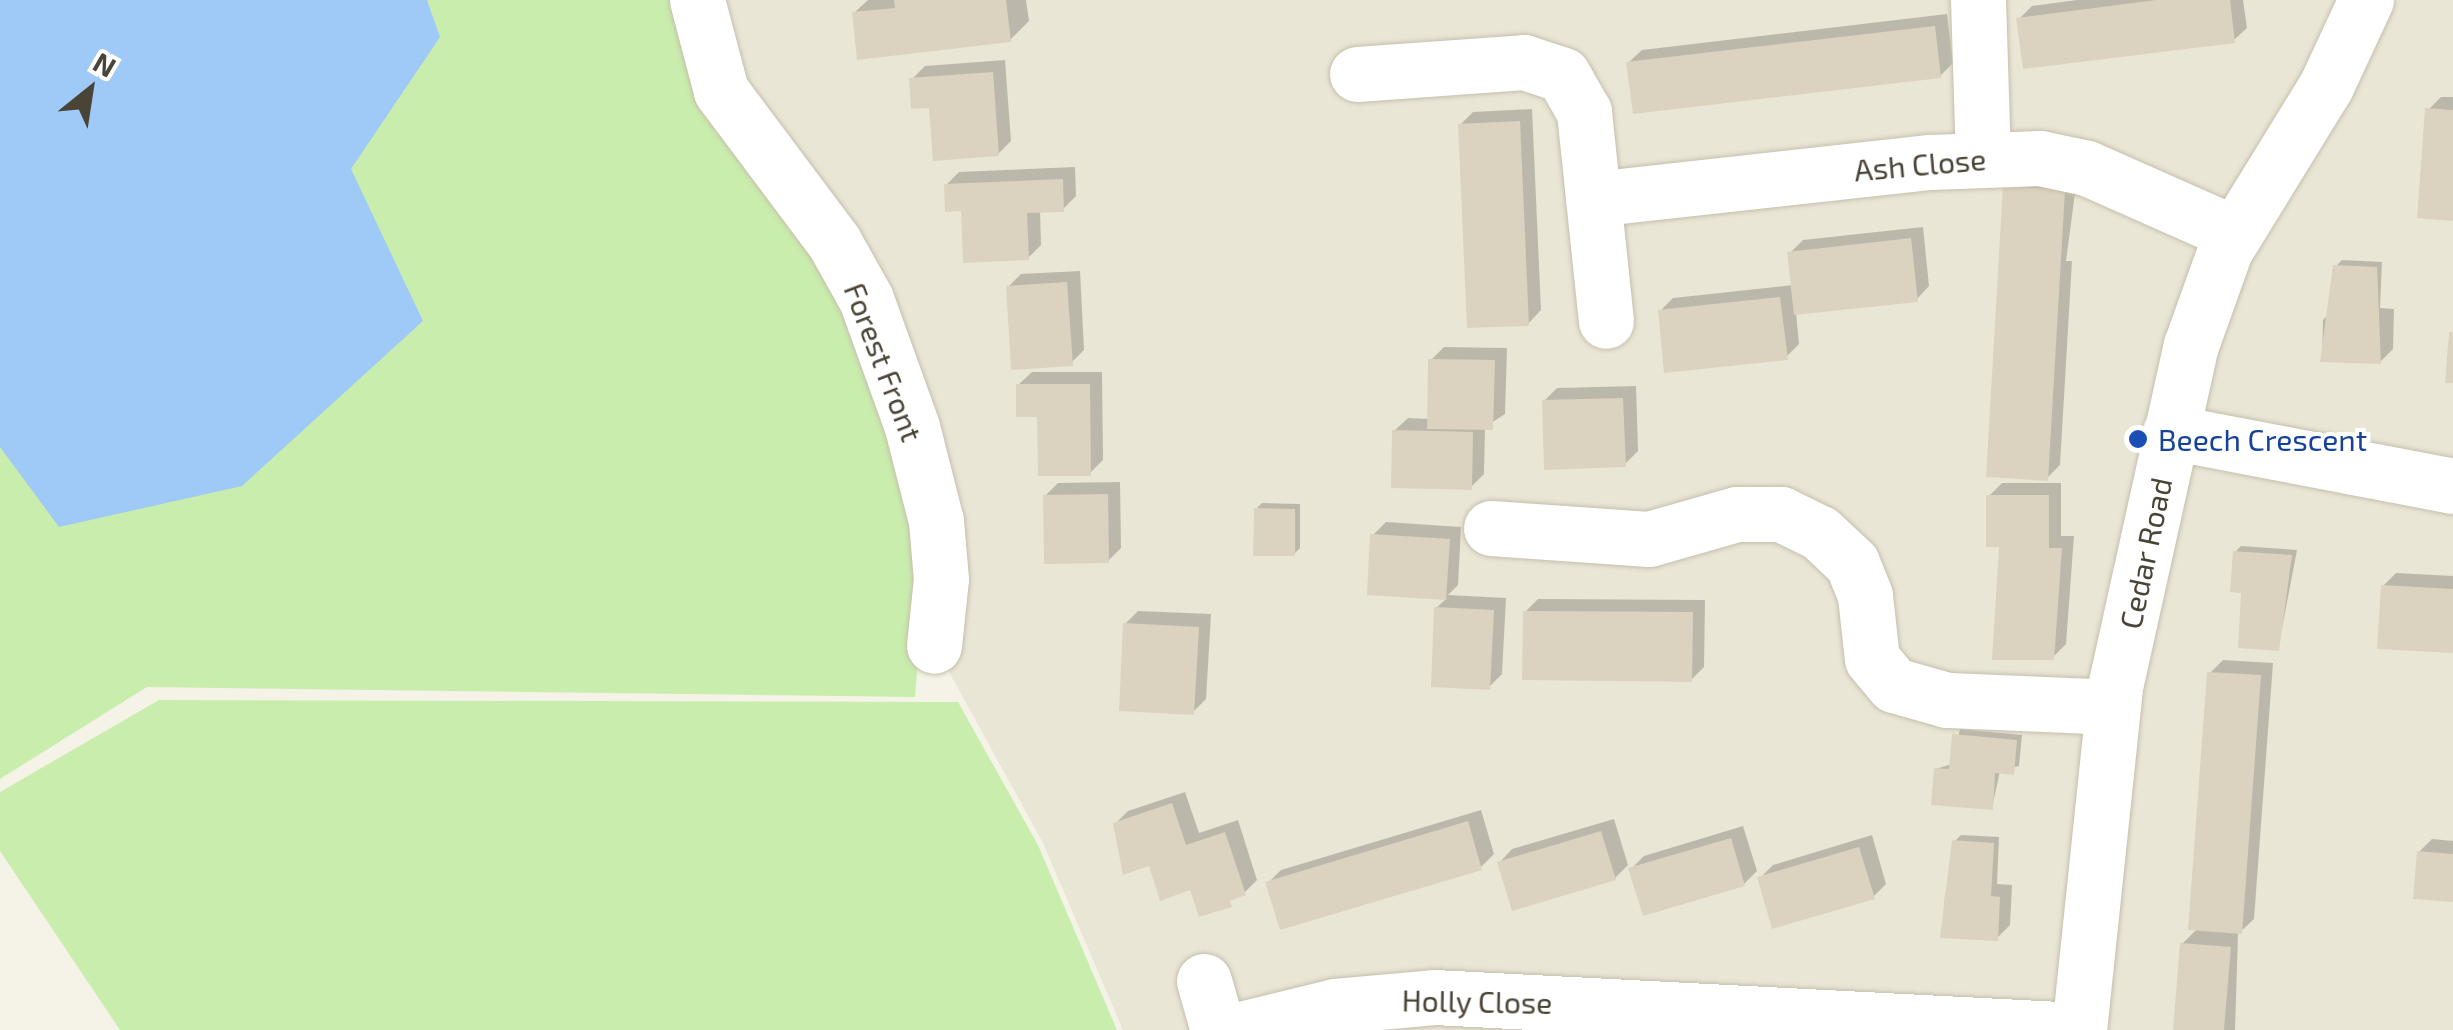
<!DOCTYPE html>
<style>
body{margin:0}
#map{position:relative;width:2453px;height:1030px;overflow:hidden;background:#f5f3e8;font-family:"Exo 2",sans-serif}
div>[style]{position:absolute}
.residential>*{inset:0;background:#eae6d6}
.green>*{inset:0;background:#c9edad}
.water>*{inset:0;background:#9fc9f7}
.shadow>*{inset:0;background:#0003}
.building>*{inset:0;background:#dbd3bf}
.roads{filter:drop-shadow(0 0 2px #c5bfac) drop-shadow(0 0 2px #c5bfac)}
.minor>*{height:55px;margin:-27.5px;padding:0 27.5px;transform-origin:27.5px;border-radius:27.5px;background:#fff}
.dots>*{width:28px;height:28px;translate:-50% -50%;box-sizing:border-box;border:5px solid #fff;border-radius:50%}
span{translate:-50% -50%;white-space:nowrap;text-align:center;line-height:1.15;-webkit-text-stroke:8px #fff;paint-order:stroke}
.street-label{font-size:30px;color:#4a4436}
.transit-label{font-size:30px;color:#164399}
.left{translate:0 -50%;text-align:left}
.north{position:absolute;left:40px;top:40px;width:100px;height:100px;-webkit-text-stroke:8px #fff;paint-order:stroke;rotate:30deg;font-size:28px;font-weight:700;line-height:40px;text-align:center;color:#4a4436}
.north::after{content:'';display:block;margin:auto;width:35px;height:45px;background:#4a4436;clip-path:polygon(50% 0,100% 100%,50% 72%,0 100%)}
</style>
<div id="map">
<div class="residential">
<i style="clip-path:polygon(719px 0,2453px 0,2453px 1030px,1123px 1030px,1043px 843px,948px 670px,953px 578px,764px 128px)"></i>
</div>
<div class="green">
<i style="clip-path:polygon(0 0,685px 0,828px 257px,899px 440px,925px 576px,915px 697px,147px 687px,0 779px)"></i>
<i style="clip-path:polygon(159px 700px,958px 702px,1038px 845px,1117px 1030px,120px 1030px,0 851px,0 792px)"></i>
</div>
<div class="water">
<i style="clip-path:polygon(0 0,427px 0,440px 37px,351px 169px,423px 321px,242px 486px,59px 527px,0 447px)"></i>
</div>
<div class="shadow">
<i style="clip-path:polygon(868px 0,1026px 0,1029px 21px,1010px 40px,854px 13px)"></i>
<i style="clip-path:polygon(2077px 0,2243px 0,2247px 28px,2234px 40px,2019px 19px,2032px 6px)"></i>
<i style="clip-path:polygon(1947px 14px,1953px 63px,1940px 76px,1629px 62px,1642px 50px)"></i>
<i style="clip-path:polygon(1005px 60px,1011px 141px,998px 154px,931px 105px,912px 79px,925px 66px)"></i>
<i style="clip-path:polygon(2441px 97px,2453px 97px,2453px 218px,2428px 110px)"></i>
<i style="clip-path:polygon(1532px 109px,1541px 310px,1528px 324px,1460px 125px,1473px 112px)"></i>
<i style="clip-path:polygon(1075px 167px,1076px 196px,1063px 209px,1040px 210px,1041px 245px,1028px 258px,963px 208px,946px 185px,959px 172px)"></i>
<i style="clip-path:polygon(2077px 178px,2066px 261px,2072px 261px,2060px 465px,2047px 478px,2006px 187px)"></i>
<i style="clip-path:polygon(1923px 227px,1929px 286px,1916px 300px,1796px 312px,1799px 344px,1786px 357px,1660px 311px,1673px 298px,1793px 285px,1790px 253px,1803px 240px)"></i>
<i style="clip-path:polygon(2342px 260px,2382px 262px,2380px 308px,2394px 309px,2393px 349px,2380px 362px,2322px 359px,2323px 320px,2333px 310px,2335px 267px)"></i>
<i style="clip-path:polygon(1080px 271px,1084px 350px,1071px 363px,1008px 287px,1021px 274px)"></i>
<i style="clip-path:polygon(1444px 347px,1507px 348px,1505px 414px,1485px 427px,1484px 474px,1471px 487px,1394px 431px,1408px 418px,1430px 419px,1431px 360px)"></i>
<i style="clip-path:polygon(1032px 372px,1102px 372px,1103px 460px,1090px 473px,1018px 385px)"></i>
<i style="clip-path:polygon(1636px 386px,1638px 451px,1625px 464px,1544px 401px,1557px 388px)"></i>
<i style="clip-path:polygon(1120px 482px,1121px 548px,1108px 561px,1045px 496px,1058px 483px)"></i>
<i style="clip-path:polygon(2002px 483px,2061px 483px,2061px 536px,2074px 536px,2066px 644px,2053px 657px,1994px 657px,2002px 545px,1989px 496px)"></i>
<i style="clip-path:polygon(1262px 503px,1300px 504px,1300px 548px,1294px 554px,1256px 509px)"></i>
<i style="clip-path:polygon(1386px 522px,1461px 527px,1458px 585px,1448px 595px,1506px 598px,1502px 674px,1489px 687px,1436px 608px,1447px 598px,1369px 593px,1373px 535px)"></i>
<i style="clip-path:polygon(2241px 546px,2297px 550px,2278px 649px,2244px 590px,2235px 552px)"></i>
<i style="clip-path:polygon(2396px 573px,2453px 576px,2453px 651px,2383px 586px)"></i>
<i style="clip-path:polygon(1538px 599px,1705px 600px,1704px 667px,1691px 680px,1525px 612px)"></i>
<i style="clip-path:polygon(1138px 611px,1211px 614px,1206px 699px,1193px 712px,1125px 624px)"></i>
<i style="clip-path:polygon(2223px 660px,2273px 663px,2254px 919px,2238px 934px,2235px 1030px,2176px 1030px,2182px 944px,2197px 929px,2210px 673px)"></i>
<i style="clip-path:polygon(1960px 729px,2022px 735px,2019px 766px,2000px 771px,1992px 808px,1936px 769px,1952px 764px)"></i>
<i style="clip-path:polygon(1185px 792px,1199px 833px,1238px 820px,1257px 880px,1244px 893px,1192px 887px,1150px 863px,1115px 824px,1128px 811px)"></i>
<i style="clip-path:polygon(1481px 810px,1494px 854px,1481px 867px,1268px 883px,1281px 870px)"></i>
<i style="clip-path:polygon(1614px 819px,1628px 865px,1615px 878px,1500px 862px,1512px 849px)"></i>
<i style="clip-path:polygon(1743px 826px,1757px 871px,1744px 884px,1631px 869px,1644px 856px)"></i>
<i style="clip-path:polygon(1872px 835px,1886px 884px,1873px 897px,1760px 878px,1773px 865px)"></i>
<i style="clip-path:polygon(1961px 835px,1999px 837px,1997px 884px,2012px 885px,2010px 925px,1997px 938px,1942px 935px,1945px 895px,1952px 887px,1955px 841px)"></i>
<i style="clip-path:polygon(2432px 839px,2453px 841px,2453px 900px,2419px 852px)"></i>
</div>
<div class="building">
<i style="clip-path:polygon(894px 0,1006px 0,1011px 42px,857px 60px,852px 12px,895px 8px)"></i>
<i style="clip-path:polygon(2156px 0,2230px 0,2235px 43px,2023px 69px,2016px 18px)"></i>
<i style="clip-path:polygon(1935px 26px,1941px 78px,1633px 114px,1626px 62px)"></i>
<i style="clip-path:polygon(993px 72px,999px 156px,933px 161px,929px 108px,911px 109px,909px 78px)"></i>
<i style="clip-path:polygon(2425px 108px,2453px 110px,2453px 221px,2417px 218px)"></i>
<i style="clip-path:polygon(1520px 121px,1529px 326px,1467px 328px,1458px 124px)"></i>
<i style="clip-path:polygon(1063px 179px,1064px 212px,1027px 213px,1029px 260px,963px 263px,961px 211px,945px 212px,944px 184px)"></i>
<i style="clip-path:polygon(2003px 186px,2065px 190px,2048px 481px,1986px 477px)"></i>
<i style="clip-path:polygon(1911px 238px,1918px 302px,1794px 315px,1787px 252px)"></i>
<i style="clip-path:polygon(2333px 265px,2377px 267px,2381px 364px,2320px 362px)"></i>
<i style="clip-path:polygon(1067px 282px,1073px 366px,1011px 370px,1006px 286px)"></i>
<i style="clip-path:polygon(1780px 297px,1788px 360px,1664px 373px,1658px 310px)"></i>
<i style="clip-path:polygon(2449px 332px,2453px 332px,2453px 383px,2445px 383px)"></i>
<i style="clip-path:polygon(1428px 359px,1495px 360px,1493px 430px,1427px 429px)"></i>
<i style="clip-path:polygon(1016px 384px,1090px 384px,1091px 476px,1038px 476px,1037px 417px,1016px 417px)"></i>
<i style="clip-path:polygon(1623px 398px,1626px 467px,1544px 470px,1542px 400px)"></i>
<i style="clip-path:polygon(1392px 430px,1473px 432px,1472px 490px,1391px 488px)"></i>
<i style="clip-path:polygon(1108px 494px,1109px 563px,1044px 564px,1043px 495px)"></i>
<i style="clip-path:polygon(1986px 495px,2049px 495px,2049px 548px,2062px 548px,2054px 660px,1992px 660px,1999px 547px,1986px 547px)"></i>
<i style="clip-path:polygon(1254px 508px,1295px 509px,1295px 556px,1253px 556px)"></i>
<i style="clip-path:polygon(1370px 534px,1450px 539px,1446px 600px,1367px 595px)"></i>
<i style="clip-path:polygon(2233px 551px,2292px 555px,2279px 651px,2238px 648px,2241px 593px,2230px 592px)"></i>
<i style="clip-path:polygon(2381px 585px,2453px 589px,2453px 653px,2377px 649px)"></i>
<i style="clip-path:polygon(1434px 607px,1494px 610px,1490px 690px,1431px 687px)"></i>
<i style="clip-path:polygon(1523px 611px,1693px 612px,1692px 682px,1522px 680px)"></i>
<i style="clip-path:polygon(1123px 623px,1199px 627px,1194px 715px,1119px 711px)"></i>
<i style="clip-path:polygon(2207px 672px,2261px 675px,2242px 934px,2188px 930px)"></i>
<i style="clip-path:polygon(1952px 734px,2017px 740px,2014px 775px,1995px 773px,1993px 810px,1931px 805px,1934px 768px,1949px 769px)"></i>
<i style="clip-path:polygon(1172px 803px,1186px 845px,1225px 832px,1246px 895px,1230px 901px,1232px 907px,1199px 917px,1190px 890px,1160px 901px,1149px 866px,1123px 875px,1113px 823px)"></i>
<i style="clip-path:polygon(1468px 821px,1482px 870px,1280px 930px,1265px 882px)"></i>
<i style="clip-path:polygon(1601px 831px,1616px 880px,1512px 911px,1497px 862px)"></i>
<i style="clip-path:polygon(1731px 838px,1745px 886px,1643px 916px,1628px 868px)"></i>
<i style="clip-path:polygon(1952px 840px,1994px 843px,1991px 896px,2000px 897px,1998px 941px,1940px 938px)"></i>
<i style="clip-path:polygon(1859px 847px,1875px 899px,1772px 929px,1757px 877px)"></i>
<i style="clip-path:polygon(2417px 851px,2453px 854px,2453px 902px,2413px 899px)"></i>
<i style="clip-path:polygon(2180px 943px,2231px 947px,2224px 1030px,2173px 1030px)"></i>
</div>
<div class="roads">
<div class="minor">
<i style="left:697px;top:0;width:94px;rotate:75.2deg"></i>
<i style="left:721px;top:91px;width:189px;rotate:53.2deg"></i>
<i style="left:834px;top:242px;width:65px;rotate:60.7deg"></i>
<i style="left:866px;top:299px;width:136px;rotate:70.2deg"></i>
<i style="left:912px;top:427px;width:97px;rotate:75.7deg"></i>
<i style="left:936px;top:521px;width:58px;rotate:85.1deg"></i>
<i style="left:941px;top:579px;width:67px;rotate:96deg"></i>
<i style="left:1978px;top:0;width:158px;rotate:88.2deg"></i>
<i style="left:1357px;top:74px;width:167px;rotate:-4.1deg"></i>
<i style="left:1524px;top:62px;width:41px;rotate:18.4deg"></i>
<i style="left:1563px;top:75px;width:43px;rotate:60.4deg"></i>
<i style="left:1584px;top:112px;width:210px;rotate:84deg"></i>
<i style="left:1593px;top:199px;width:339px;rotate:-6.3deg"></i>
<i style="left:1930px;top:162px;width:110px;rotate:-2.1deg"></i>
<i style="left:2040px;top:158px;width:48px;rotate:12deg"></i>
<i style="left:2087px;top:168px;width:161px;rotate:23.9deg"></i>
<i style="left:2170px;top:432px;width:288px;rotate:10.8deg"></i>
<i style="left:1491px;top:528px;width:158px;rotate:4deg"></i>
<i style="left:1649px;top:539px;width:91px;rotate:-15.9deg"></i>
<i style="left:1737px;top:514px;width:44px"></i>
<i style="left:1781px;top:514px;width:43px;rotate:26deg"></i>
<i style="left:1820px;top:533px;width:44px;rotate:43.2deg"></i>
<i style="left:1852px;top:563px;width:35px;rotate:68deg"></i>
<i style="left:1865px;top:596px;width:63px;rotate:83.7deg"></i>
<i style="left:1872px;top:659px;width:34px;rotate:50deg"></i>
<i style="left:1894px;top:685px;width:55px;rotate:15.8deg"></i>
<i style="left:1947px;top:700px;width:165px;rotate:2.4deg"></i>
<i style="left:1204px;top:981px;width:51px;rotate:74.1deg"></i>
<i style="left:1237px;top:1030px;width:101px;rotate:-13.8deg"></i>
<i style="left:1335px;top:1006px;width:99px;rotate:-5.2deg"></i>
<i style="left:1434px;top:997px;width:646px;rotate:2.93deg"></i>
<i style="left:2079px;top:1030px;width:345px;rotate:-84deg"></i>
<i style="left:2115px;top:687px;width:350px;rotate:-77.5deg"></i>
<i style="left:2191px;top:345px;width:101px;rotate:-70.3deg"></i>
<i style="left:2225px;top:250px;width:193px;rotate:-58.4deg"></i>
<i style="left:2326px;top:86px;width:95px;rotate:-65.1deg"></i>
</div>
</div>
<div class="dots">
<i style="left:2138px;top:439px;background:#1a4fb4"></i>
</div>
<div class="street-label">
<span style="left:1920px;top:164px;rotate:-5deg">Ash Close</span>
<span style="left:884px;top:362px;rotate:69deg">Forest Front</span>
<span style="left:2145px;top:553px;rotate:-78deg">Cedar Road</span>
<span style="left:1477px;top:1001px;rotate:1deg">Holly Close</span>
</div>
<div class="transit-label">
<span class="left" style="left:2158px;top:439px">Beech Crescent</span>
</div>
<div class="north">N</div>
</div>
